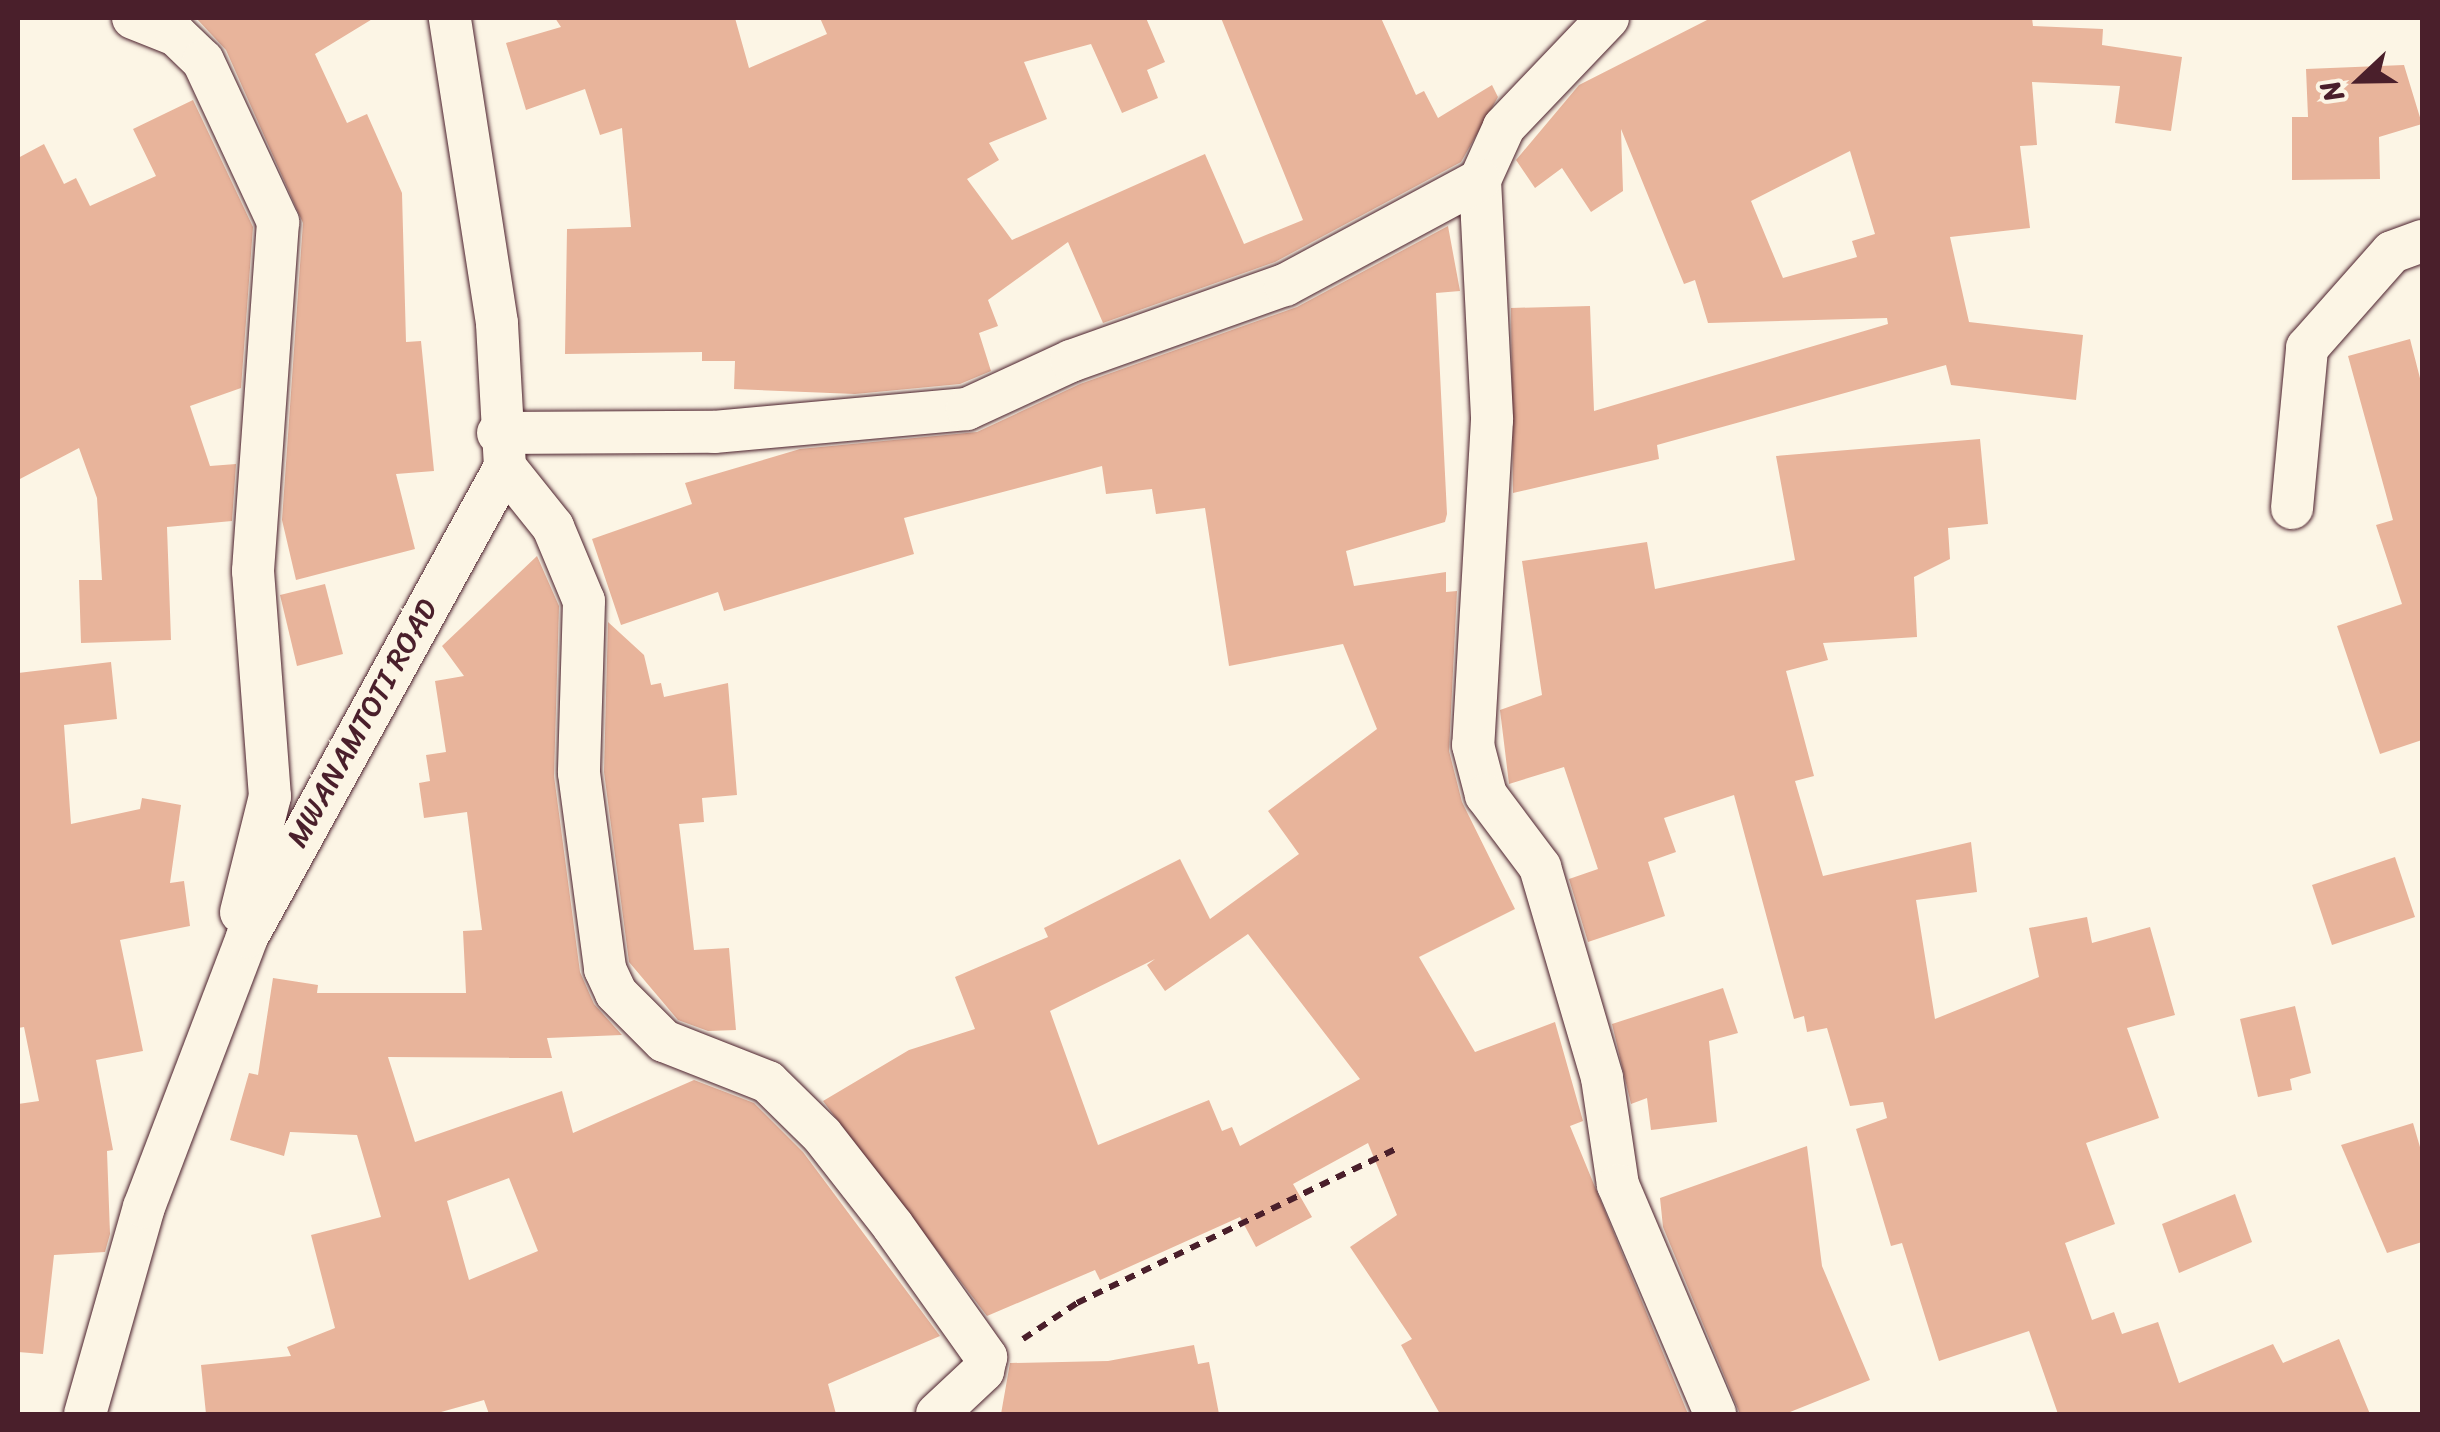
<!DOCTYPE html>
<style>
body{margin:0}
#map{position:relative;width:2440px;height:1432px;overflow:hidden;background:#fcf5e5;font-family:Sriracha,sans-serif}
div>[style]{position:absolute}
.building>*{inset:0;background:#e8b49b}
.path>*{height:6px;margin-top:-3px;transform-origin:0;background:repeating-linear-gradient(90deg,#4a1f2b 0 10px,transparent 0 18px)}
.roads{filter:drop-shadow(0 0 2px #4a1f2b) drop-shadow(0 0 2px #4a1f2b)}
.street>*{height:42px;margin:-21px;padding:0 21px;transform-origin:21px;border-radius:21px;background:#fcf5e5}
span{translate:-50% -50%;white-space:nowrap;text-align:center;line-height:1.15;-webkit-text-stroke:9px #fcf5e5;paint-order:stroke}
.street-label{font-size:30px;color:#4a1f2b}
.frame{position:absolute;inset:0;border:20px solid #4a1f2b;pointer-events:none}
.north{position:absolute;left:2310px;top:30px;width:100px;height:100px;-webkit-text-stroke:8px #fcf5e5;paint-order:stroke;rotate:248deg;font-size:28px;font-weight:700;line-height:40px;text-align:center;color:#4a1f2b}
.north::after{content:'';display:block;margin:auto;width:35px;height:45px;background:#4a1f2b;clip-path:polygon(50% 0,100% 100%,50% 72%,0 100%)}
</style>
<div id="map">
<div class="building">
<i style="clip-path:polygon(196px 18px,374px 18px,315px 54px,347px 123px,367px 114px,402px 193px,406px 342px,421px 341px,434px 471px,396px 474px,415px 549px,296px 580px,282px 520px,303px 223px,226px 50px)"></i>
<i style="clip-path:polygon(555px 18px,735px 18px,749px 68px,827px 34px,820px 18px,1146px 18px,1165px 62px,1147px 70px,1158px 98px,1122px 113px,1091px 44px,1024px 62px,1047px 119px,989px 143px,999px 160px,967px 179px,1012px 240px,1205px 154px,1244px 244px,1303px 220px,1221px 18px,1381px 18px,1416px 95px,1424px 91px,1438px 118px,1492px 85px,1498px 97px,1461px 162px,1275px 262px,1103px 323px,1068px 242px,988px 300px,998px 326px,979px 333px,991px 371px,960px 384px,855px 394px,734px 389px,735px 361px,702px 361px,702px 352px,565px 354px,567px 229px,631px 227px,622px 128px,600px 135px,585px 89px,526px 110px,506px 43px,561px 27px)"></i>
<i style="clip-path:polygon(evenodd,1711px 18px,2032px 18px,2033px 26px,2103px 29px,2102px 45px,2182px 57px,2171px 131px,2115px 123px,2120px 86px,2032px 82px,2037px 145px,2020px 146px,2030px 228px,1950px 237px,1969px 322px,2083px 335px,2076px 400px,1951px 385px,1946px 365px,1657px 445px,1659px 459px,1513px 493px,1511px 308px,1590px 306px,1594px 411px,1888px 324px,1887px 318px,1708px 323px,1695px 280px,1684px 284px,1621px 129px,1623px 191px,1591px 212px,1562px 168px,1535px 188px,1516px 160px,1579px 85px,1711px 18px,1850px 151px,1875px 234px,1852px 241px,1857px 257px,1783px 278px,1751px 201px,1850px 151px)"></i>
<i style="clip-path:polygon(2404px 65px,2422px 124px,2379px 137px,2380px 179px,2292px 180px,2292px 117px,2308px 117px,2306px 69px)"></i>
<i style="clip-path:polygon(193px 100px,253px 227px,241px 388px,190px 406px,210px 466px,236px 464px,232px 521px,167px 527px,171px 640px,81px 643px,79px 580px,102px 580px,97px 498px,79px 448px,18px 480px,18px 158px,44px 144px,64px 184px,76px 178px,90px 206px,156px 176px,133px 129px)"></i>
<i style="clip-path:polygon(evenodd,1448px 226px,1460px 291px,1436px 293px,1447px 514px,1445px 522px,1346px 551px,1354px 586px,1446px 572px,1446px 592px,1457px 591px,1449px 751px,1462px 802px,1515px 909px,1419px 957px,1475px 1052px,1555px 1022px,1583px 1121px,1570px 1126px,1688px 1414px,1440px 1414px,1401px 1345px,1412px 1339px,1350px 1247px,1397px 1215px,1368px 1143px,1293px 1184px,1312px 1217px,1256px 1247px,1240px 1217px,1100px 1280px,1095px 1270px,987px 1316px,823px 1101px,909px 1050px,975px 1029px,955px 977px,1048px 937px,1044px 928px,1180px 859px,1210px 919px,1299px 854px,1268px 811px,1377px 729px,1343px 644px,1229px 666px,1205px 508px,1156px 514px,1152px 489px,1106px 494px,1102px 466px,904px 518px,914px 554px,724px 611px,718px 592px,621px 625px,592px 539px,692px 504px,685px 483px,800px 449px,977px 432px,1080px 384px,1297px 307px,1448px 226px,1248px 934px,1360px 1079px,1240px 1146px,1232px 1127px,1222px 1131px,1209px 1100px,1098px 1145px,1050px 1011px,1155px 959px,1147px 965px,1165px 991px,1248px 934px)"></i>
<i style="clip-path:polygon(2410px 339px,2422px 386px,2422px 740px,2380px 754px,2337px 626px,2402px 604px,2376px 525px,2393px 520px,2348px 356px)"></i>
<i style="clip-path:polygon(1980px 439px,1988px 524px,1948px 528px,1950px 559px,1914px 577px,1917px 637px,1823px 643px,1828px 660px,1786px 671px,1814px 776px,1795px 781px,1823px 876px,1971px 842px,1977px 892px,1916px 900px,1935px 1019px,2039px 977px,2029px 928px,2087px 917px,2092px 943px,2150px 927px,2175px 1015px,2127px 1028px,2159px 1118px,2086px 1143px,2115px 1224px,2065px 1243px,2092px 1320px,2114px 1312px,2122px 1334px,2158px 1322px,2179px 1383px,2273px 1344px,2283px 1363px,2339px 1339px,2370px 1414px,2058px 1414px,2029px 1331px,1939px 1361px,1902px 1243px,1891px 1246px,1856px 1129px,1887px 1118px,1883px 1102px,1850px 1106px,1827px 1028px,1807px 1032px,1804px 1016px,1794px 1019px,1734px 795px,1664px 818px,1676px 852px,1648px 862px,1665px 916px,1588px 942px,1569px 879px,1598px 869px,1564px 767px,1509px 784px,1500px 710px,1542px 695px,1522px 561px,1647px 542px,1655px 589px,1795px 560px,1776px 456px)"></i>
<i style="clip-path:polygon(evenodd,537px 556px,559px 606px,554px 776px,580px 972px,594px 1004px,622px 1035px,547px 1038px,552px 1058px,388px 1057px,415px 1142px,562px 1091px,573px 1133px,694px 1080px,754px 1103px,803px 1152px,940px 1336px,828px 1384px,836px 1414px,489px 1414px,484px 1400px,434px 1414px,206px 1414px,201px 1365px,291px 1356px,287px 1347px,335px 1328px,311px 1235px,381px 1217px,357px 1135px,290px 1132px,284px 1156px,230px 1140px,249px 1073px,258px 1075px,273px 978px,318px 985px,317px 993px,466px 993px,463px 931px,482px 930px,467px 812px,424px 818px,419px 783px,430px 781px,426px 755px,446px 752px,435px 681px,464px 676px,442px 646px,537px 556px,509px 1178px,538px 1251px,469px 1280px,447px 1201px,509px 1178px)"></i>
<i style="clip-path:polygon(325px 584px,343px 654px,297px 666px,280px 595px)"></i>
<i style="clip-path:polygon(608px 622px,644px 655px,651px 685px,661px 683px,664px 697px,728px 683px,737px 795px,702px 798px,704px 822px,679px 824px,694px 950px,729px 948px,736px 1030px,708px 1031px,678px 1020px,629px 962px,604px 772px)"></i>
<i style="clip-path:polygon(111px 662px,117px 719px,64px 725px,71px 824px,140px 809px,142px 798px,181px 805px,170px 883px,184px 881px,190px 926px,120px 940px,143px 1051px,96px 1060px,113px 1150px,107px 1151px,110px 1234px,105px 1252px,54px 1255px,43px 1354px,18px 1352px,18px 1104px,39px 1101px,24px 1027px,18px 1028px,18px 673px)"></i>
<i style="clip-path:polygon(2395px 857px,2415px 917px,2332px 945px,2312px 885px)"></i>
<i style="clip-path:polygon(1723px 988px,1738px 1033px,1709px 1041px,1717px 1122px,1651px 1130px,1647px 1098px,1631px 1104px,1612px 1024px)"></i>
<i style="clip-path:polygon(2295px 1006px,2311px 1073px,2290px 1079px,2292px 1090px,2258px 1097px,2240px 1019px)"></i>
<i style="clip-path:polygon(2413px 1123px,2422px 1154px,2422px 1242px,2387px 1253px,2341px 1145px)"></i>
<i style="clip-path:polygon(1807px 1146px,1822px 1266px,1870px 1380px,1785px 1414px,1740px 1414px,1663px 1227px,1660px 1198px)"></i>
<i style="clip-path:polygon(2235px 1194px,2252px 1242px,2179px 1273px,2162px 1224px)"></i>
<i style="clip-path:polygon(1194px 1345px,1198px 1364px,1209px 1362px,1219px 1414px,1001px 1414px,1010px 1363px,1108px 1361px)"></i>
</div>
<div class="path">
<i style="left:1023px;top:1339px;width:65px;rotate:-33.7deg"></i>
<i style="left:1077px;top:1303px;width:354px;rotate:-25.8deg"></i>
</div>
<div class="roads">
<div class="street">
<i style="left:133px;top:18px;width:46px;rotate:21.6deg"></i>
<i style="left:176px;top:35px;width:37px;rotate:44deg"></i>
<i style="left:203px;top:61px;width:178px;rotate:65deg"></i>
<i style="left:278px;top:222px;width:350px;rotate:94.1deg"></i>
<i style="left:253px;top:571px;width:226px;rotate:85.7deg"></i>
<i style="left:270px;top:796px;width:120px;rotate:104deg"></i>
<i style="left:1608px;top:18px;width:151px;rotate:133.7deg"></i>
<i style="left:1504px;top:127px;width:58px;rotate:114.4deg"></i>
<i style="left:1480px;top:180px;width:240px;rotate:87.1deg"></i>
<i style="left:1492px;top:420px;width:326px;rotate:93.3deg"></i>
<i style="left:1473px;top:745px;width:52px;rotate:75.4deg"></i>
<i style="left:1486px;top:795px;width:90px;rotate:53.1deg"></i>
<i style="left:1540px;top:867px;width:220px;rotate:73.6deg"></i>
<i style="left:1602px;top:1078px;width:108px;rotate:81.5deg"></i>
<i style="left:1618px;top:1185px;width:249px;rotate:67deg"></i>
<i style="left:498px;top:433px;width:216px;rotate:-0.3deg"></i>
<i style="left:714px;top:432px;width:254px;rotate:-5.2deg"></i>
<i style="left:967px;top:409px;width:115px;rotate:-24.8deg"></i>
<i style="left:1071px;top:361px;width:227px;rotate:-19.6deg"></i>
<i style="left:1285px;top:285px;width:221px;rotate:-28.3deg"></i>
<i style="left:505px;top:467px;width:77px;rotate:51.3deg"></i>
<i style="left:553px;top:527px;width:80px;rotate:67.3deg"></i>
<i style="left:584px;top:601px;width:172px;rotate:91.7deg"></i>
<i style="left:579px;top:773px;width:198px;rotate:82.4deg"></i>
<i style="left:605px;top:969px;width:26px;rotate:65deg"></i>
<i style="left:616px;top:993px;width:68px;rotate:45deg"></i>
<i style="left:664px;top:1041px;width:112px;rotate:21.5deg"></i>
<i style="left:768px;top:1082px;width:76px;rotate:44.5deg"></i>
<i style="left:822px;top:1135px;width:115px;rotate:52deg"></i>
<i style="left:893px;top:1226px;width:161px;rotate:54.6deg"></i>
<i style="left:986px;top:1357px;width:14px;rotate:102deg"></i>
<i style="left:983px;top:1371px;width:63px;rotate:136.9deg"></i>
<i style="left:2292px;top:508px;width:161px;rotate:-84.6deg"></i>
<i style="left:2307px;top:348px;width:128px;rotate:-48.5deg"></i>
<i style="left:2392px;top:252px;width:32px;rotate:-20deg"></i>
<i style="left:85px;top:1414px;width:215px;rotate:-74.1deg"></i>
<i style="left:144px;top:1207px;width:289px;rotate:-69.1deg"></i>
<i style="left:247px;top:937px;width:536px;rotate:-61.24deg"></i>
<i style="left:505px;top:467px;width:144px;rotate:-93.2deg"></i>
<i style="left:497px;top:323px;width:309px;rotate:-98.8deg"></i>
</div>
</div>
<div class="street-label">
<span style="left:362px;top:723px;rotate:-61deg">MWANAMTOTI ROAD</span>
</div>
<div class="frame"></div>
<div class="north">N</div>
</div>
